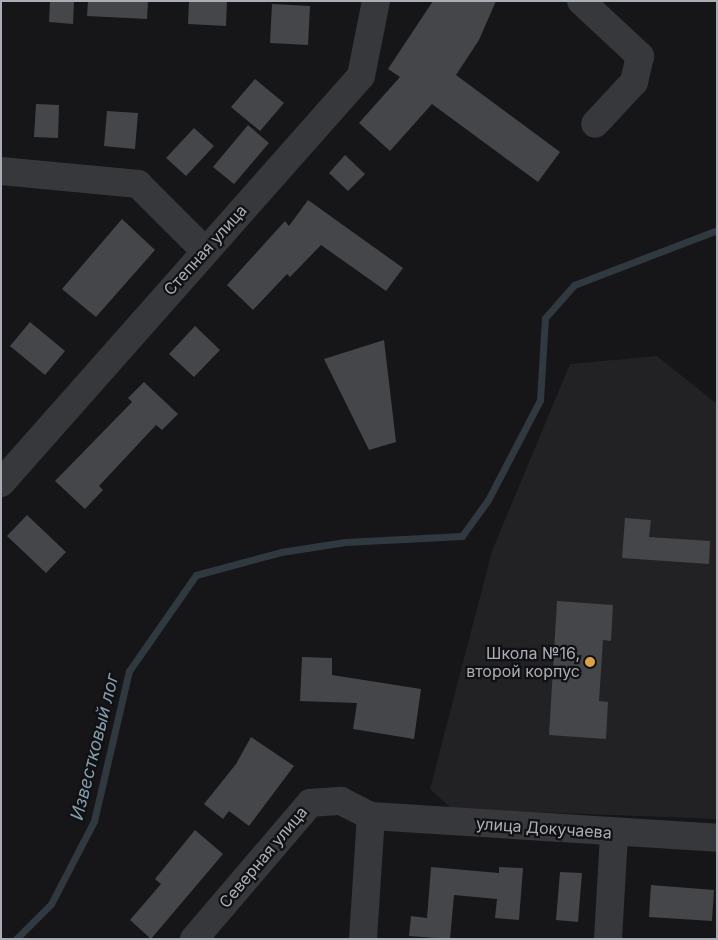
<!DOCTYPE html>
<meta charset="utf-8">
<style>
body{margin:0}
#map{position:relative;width:718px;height:940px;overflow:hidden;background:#161618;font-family:Inter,sans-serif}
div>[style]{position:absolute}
.built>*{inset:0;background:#222224}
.stream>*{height:7px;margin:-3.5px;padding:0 3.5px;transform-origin:3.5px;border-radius:3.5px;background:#30393f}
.building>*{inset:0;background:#45464a}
.minor>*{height:28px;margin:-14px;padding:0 14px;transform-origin:14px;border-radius:14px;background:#37383c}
.dots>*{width:14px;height:14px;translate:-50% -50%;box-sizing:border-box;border:2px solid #111113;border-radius:50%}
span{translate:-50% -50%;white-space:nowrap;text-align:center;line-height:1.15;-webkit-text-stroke:4.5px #111113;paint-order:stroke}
.street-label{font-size:16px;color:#a9aeb6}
.poi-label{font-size:16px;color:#a9aeb6}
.right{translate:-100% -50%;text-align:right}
.water-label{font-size:18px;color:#849dad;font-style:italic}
.frame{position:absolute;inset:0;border:2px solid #a9aeb6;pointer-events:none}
</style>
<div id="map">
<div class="built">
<i style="clip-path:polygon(657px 356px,717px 404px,717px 819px,452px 809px,430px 789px,492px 551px,570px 364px)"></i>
</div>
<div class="stream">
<i style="left:16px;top:939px;width:49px;rotate:-45deg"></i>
<i style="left:51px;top:904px;width:93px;rotate:-62.6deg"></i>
<i style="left:94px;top:821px;width:154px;rotate:-76.9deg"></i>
<i style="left:129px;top:671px;width:117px;rotate:-55.1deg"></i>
<i style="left:196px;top:575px;width:88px;rotate:-15.1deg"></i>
<i style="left:281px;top:552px;width:65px;rotate:-8.9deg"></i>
<i style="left:345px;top:542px;width:117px;rotate:-2.9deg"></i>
<i style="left:462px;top:536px;width:44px;rotate:-54.2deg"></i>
<i style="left:488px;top:500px;width:113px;rotate:-62.5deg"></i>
<i style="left:540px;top:400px;width:82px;rotate:-86.5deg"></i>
<i style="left:545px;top:318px;width:44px;rotate:-48.7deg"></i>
<i style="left:574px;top:285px;width:153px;rotate:-21deg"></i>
</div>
<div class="building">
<i style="clip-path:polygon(50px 1px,74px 1px,73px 24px,49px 22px)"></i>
<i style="clip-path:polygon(88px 1px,148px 1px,147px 19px,87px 16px)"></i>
<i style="clip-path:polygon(189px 1px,227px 1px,226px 26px,188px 24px)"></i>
<i style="clip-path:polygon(433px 1px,496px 1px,479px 40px,456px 75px,560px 152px,538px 182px,432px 104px,390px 151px,359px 123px,400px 77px,388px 69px)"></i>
<i style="clip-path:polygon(272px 4px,310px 6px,308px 45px,270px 43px)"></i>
<i style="clip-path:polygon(255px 79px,284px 103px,260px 131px,231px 107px)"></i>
<i style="clip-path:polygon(36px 104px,59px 105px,58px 138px,34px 137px)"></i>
<i style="clip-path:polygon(107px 111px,138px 113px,135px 149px,104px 146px)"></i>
<i style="clip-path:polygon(248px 125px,269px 143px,234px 184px,213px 167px)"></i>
<i style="clip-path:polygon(194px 128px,214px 146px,186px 176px,166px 158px)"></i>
<i style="clip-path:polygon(345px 155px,365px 174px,348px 191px,329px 173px)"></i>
<i style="clip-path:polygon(308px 200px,403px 268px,386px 291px,321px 245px,290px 277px,287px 274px,253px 310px,227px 285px,285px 221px,289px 226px)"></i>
<i style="clip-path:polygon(122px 219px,155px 250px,96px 317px,62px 289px)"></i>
<i style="clip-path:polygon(30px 322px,65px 351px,45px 375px,10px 346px)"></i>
<i style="clip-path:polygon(195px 326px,220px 350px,194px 377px,169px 354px)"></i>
<i style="clip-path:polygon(384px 340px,396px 442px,369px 450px,324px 359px)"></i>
<i style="clip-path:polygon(144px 382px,178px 414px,162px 430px,156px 425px,99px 486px,103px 490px,85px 509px,55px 481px,132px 402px,128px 398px)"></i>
<i style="clip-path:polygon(27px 515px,66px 552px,46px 573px,7px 536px)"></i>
<i style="clip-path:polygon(625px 518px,651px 520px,649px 537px,710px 541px,709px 564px,622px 558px)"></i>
<i style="clip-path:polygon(557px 601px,613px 605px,611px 641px,603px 640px,599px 701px,608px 702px,606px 739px,549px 735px)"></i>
<i style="clip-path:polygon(302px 657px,332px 658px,332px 675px,421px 689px,414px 739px,353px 729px,357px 703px,300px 701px)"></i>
<i style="clip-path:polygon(251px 737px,294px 766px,249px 826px,229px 811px,223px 819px,204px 804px,236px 764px)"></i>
<i style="clip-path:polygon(195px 830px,223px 854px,151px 939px,130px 920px,161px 884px,155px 879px)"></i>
<i style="clip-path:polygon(431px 867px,499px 873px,499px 867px,523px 868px,519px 920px,495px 918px,497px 899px,454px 895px,450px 939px,409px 936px,411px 916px,427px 918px)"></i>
<i style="clip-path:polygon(560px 872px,582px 873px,578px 922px,556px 920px)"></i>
<i style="clip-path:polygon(651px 885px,714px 890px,712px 921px,649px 917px)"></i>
</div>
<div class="minor">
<i style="left:581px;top:1px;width:81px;rotate:43deg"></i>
<i style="left:640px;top:56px;width:27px;rotate:103deg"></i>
<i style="left:634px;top:82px;width:57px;rotate:132.9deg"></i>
<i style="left:1px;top:171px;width:138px;rotate:5.4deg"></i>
<i style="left:138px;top:184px;width:93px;rotate:45deg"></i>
<i style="left:1px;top:483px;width:543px;rotate:-48.51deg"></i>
<i style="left:361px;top:76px;width:76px;rotate:-78.7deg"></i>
<i style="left:194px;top:939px;width:179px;rotate:-49.5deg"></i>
<i style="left:310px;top:803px;width:31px;rotate:-4deg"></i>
<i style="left:341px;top:801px;width:34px;rotate:27deg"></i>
<i style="left:371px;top:816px;width:347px;rotate:3.6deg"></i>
<i style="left:363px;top:939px;width:123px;rotate:-86.3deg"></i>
<i style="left:608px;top:939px;width:105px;rotate:-86.7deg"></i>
</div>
<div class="dots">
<i style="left:590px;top:662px;background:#dea147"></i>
</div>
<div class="street-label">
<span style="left:205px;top:250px;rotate:-48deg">Степная улица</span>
<span style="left:544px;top:828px;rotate:4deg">улица Докучаева</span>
<span style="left:263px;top:857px;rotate:-50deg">Северная улица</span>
</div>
<div class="poi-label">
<span class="right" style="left:580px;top:662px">Школа №16,<br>второй корпус</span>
</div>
<div class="water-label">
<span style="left:95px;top:747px;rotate:-76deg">Известковый лог</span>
</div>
<div class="frame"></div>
</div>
